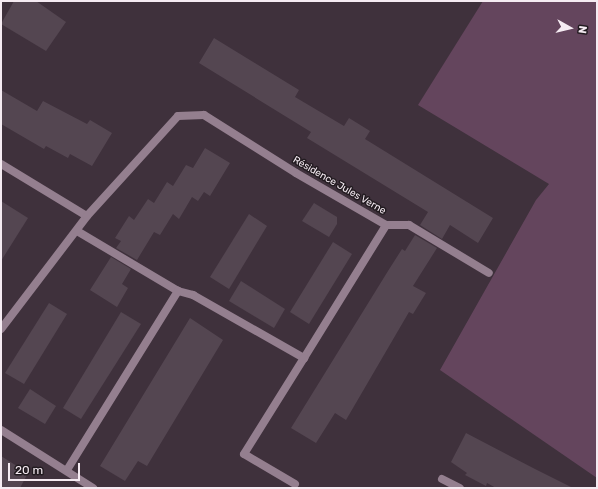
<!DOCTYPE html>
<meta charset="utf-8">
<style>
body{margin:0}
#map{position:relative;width:598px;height:489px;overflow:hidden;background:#3f313c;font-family:Rubik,sans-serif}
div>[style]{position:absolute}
.green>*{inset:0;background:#64455d}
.building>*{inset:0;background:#544651}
.service>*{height:8px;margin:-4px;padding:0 4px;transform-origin:4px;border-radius:4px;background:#947f8f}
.minor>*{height:8px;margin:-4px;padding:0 4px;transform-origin:4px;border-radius:4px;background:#947f8f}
span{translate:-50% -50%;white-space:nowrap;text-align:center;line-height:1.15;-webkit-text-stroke:3px #221b20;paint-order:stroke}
.street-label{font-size:10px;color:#f5ebf2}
.frame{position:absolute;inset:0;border:2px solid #f5ebf2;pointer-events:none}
.north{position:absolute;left:550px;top:8px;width:40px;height:40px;-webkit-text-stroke:3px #221b20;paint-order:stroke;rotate:98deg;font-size:11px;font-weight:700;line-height:16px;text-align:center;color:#f5ebf2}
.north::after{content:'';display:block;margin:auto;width:14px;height:18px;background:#f5ebf2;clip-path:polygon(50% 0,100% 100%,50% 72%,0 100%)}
.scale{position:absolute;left:8px;top:463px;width:72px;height:18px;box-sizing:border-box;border:2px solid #f5ebf2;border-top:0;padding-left:5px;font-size:12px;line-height:14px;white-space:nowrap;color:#f5ebf2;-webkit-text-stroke:3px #221b20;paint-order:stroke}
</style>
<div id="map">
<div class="green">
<i style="clip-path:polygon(483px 1px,597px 1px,597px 478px,440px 370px,536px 200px,549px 184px,418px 105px)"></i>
</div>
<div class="building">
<i style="clip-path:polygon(14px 1px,36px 1px,66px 22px,46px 51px,1px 24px)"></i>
<i style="clip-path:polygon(214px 38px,299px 90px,295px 97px,344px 126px,349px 118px,370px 131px,365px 139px,493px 218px,478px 243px,450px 225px,442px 239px,420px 225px,428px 212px,307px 138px,311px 132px,199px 63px)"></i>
<i style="clip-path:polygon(1px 90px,37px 111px,43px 101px,87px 124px,90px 120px,112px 133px,92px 166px,70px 154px,68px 158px,46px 146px,44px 149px,1px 124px)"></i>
<i style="clip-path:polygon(205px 148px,230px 163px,210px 196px,204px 192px,198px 201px,192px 197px,179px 219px,173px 214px,160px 235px,154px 232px,137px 260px,116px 248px,121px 241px,115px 238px,129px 216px,134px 220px,148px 199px,154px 203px,167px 182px,173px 186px,186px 165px,193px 168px)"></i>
<i style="clip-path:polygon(1px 201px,28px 218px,1px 261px)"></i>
<i style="clip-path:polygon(314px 203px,337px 217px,337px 224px,329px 237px,302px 221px)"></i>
<i style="clip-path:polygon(249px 214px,267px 226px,229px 289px,210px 277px)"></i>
<i style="clip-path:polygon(415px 235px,437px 248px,413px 286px,426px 293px,413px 314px,409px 312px,346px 420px,335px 413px,316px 443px,291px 428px,388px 271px,402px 249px,405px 251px)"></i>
<i style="clip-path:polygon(333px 242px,352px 254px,309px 324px,290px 312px)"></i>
<i style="clip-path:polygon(111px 257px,131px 269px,122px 284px,128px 288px,117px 307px,90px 290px)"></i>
<i style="clip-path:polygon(241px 281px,285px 309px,274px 328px,229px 301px)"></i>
<i style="clip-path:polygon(49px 303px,67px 314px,24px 384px,5px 373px)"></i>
<i style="clip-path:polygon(121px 312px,141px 324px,81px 419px,63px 408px)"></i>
<i style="clip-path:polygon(190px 318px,223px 340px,147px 466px,138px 461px,125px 481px,100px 466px)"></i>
<i style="clip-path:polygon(30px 389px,56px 406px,45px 424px,18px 408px)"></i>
<i style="clip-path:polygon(466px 433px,535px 469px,573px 488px,496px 488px,487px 483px,486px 486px,465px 475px,467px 473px,451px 462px)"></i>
<i style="clip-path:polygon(1px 456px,28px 473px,20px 488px,1px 488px)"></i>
</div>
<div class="service">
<i style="left:386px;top:225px;width:23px"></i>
<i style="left:409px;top:225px;width:93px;rotate:31deg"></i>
<i style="left:77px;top:231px;width:117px;rotate:30.7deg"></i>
<i style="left:178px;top:291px;width:16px;rotate:15deg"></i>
<i style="left:193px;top:295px;width:128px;rotate:29.6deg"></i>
<i style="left:304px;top:358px;width:156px;rotate:-58.3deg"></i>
<i style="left:386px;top:225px;width:104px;rotate:-150deg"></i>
<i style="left:442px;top:479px;width:20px;rotate:27deg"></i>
<i style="left:295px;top:484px;width:59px;rotate:-149.5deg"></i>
<i style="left:244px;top:454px;width:113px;rotate:-58deg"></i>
</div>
<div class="minor">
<i style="left:1px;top:164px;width:100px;rotate:31.2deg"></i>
<i style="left:1px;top:329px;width:142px;rotate:-52.7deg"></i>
<i style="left:87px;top:216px;width:135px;rotate:-47.7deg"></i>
<i style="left:178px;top:116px;width:26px;rotate:-2deg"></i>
<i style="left:204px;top:115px;width:109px;rotate:32.2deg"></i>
<i style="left:1px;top:430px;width:109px;rotate:32.2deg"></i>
<i style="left:67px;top:470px;width:211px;rotate:-58.2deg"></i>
</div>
<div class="street-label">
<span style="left:339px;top:186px;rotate:30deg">Résidence Jules Verne</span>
</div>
<div class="frame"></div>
<div class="north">N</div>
<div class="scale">20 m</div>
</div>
